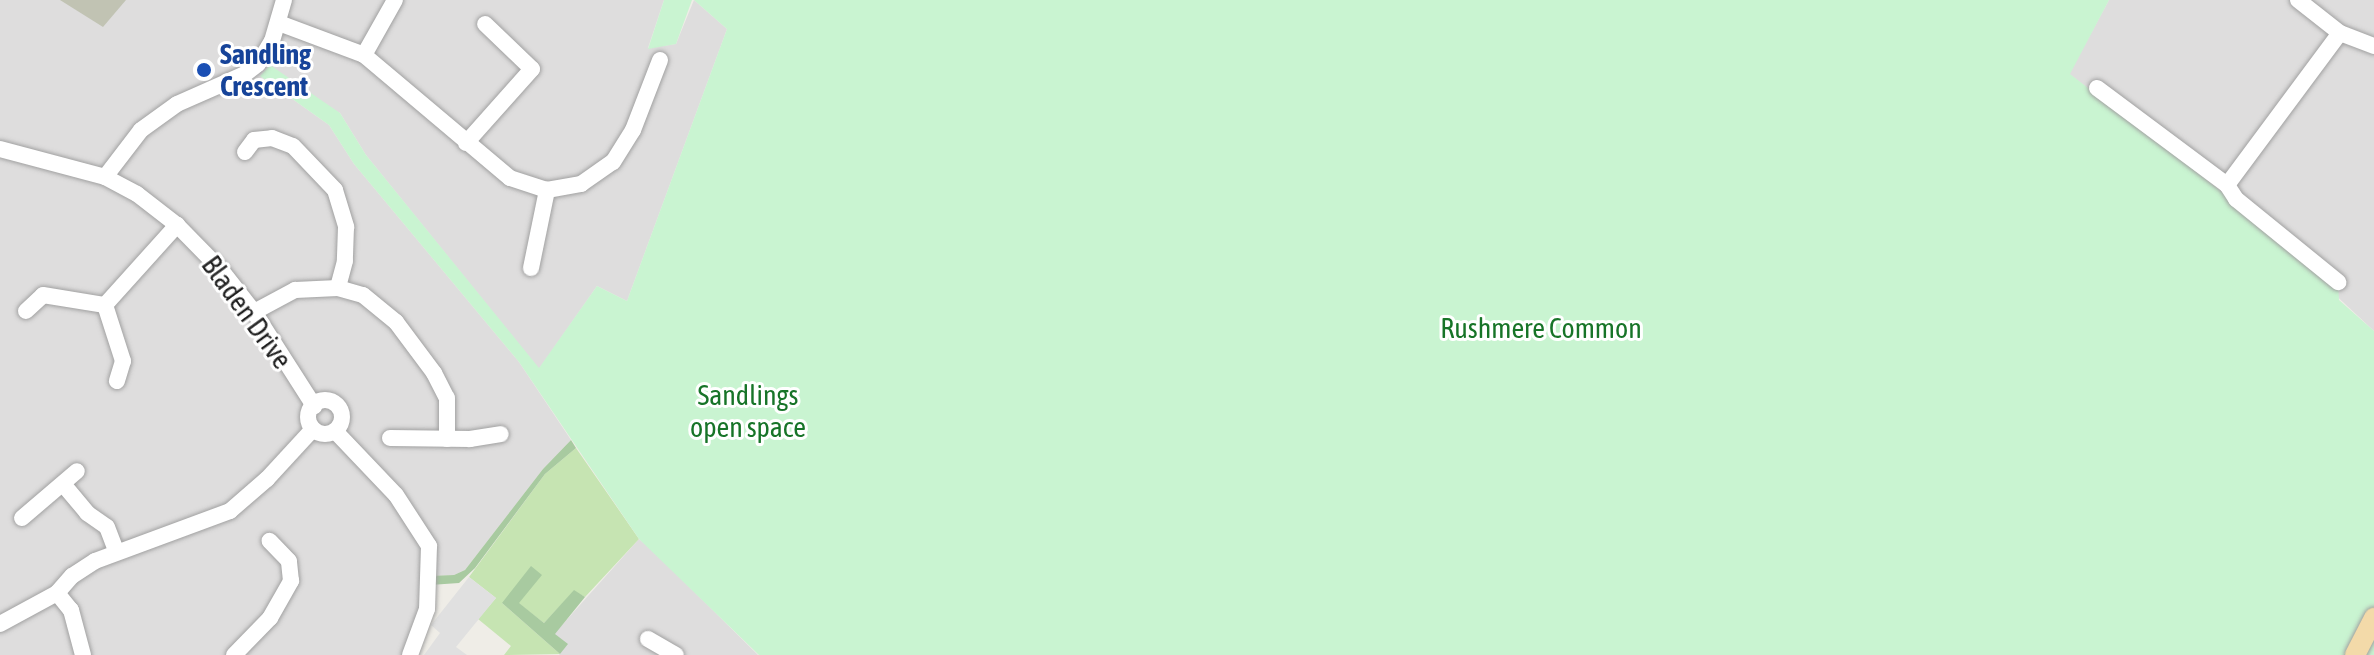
<!DOCTYPE html>
<style>
body{margin:0}
#map{position:relative;width:2374px;height:655px;overflow:hidden;background:#efede7;font-family:"Asap Condensed",sans-serif}
div>[style]{position:absolute}
.residential>*{inset:0;background:#dedddd}
.construction>*{inset:0;background:#c1c3b3}
.grass>*{inset:0;background:#c6e4b2}
.forest>*{inset:0;background:#a8caa0}
.park>*{inset:0;background:#c9f4d1}
.parking>*{inset:0;background:#e0e0e0}
.roads{filter:drop-shadow(0 0 2px #a1a1a1) drop-shadow(0 0 2px #a1a1a1)}
.minor>*{height:16px;margin:-8px;padding:0 8px;transform-origin:8px;border-radius:8px;background:#fff}
.minor>.ring{margin:-8px;padding:0;box-sizing:content-box;background:none;border:16px solid #fff;border-radius:50%}
.major>*{height:20px;margin:-10px;padding:0 10px;transform-origin:10px;border-radius:10px;background:#f3daa9}
.dots>*{width:22px;height:22px;translate:-50% -50%;box-sizing:border-box;border:4px solid #fff;border-radius:50%}
span{translate:-50% -50%;white-space:nowrap;text-align:center;line-height:1.15;-webkit-text-stroke:6px #fff;paint-order:stroke}
.transit-label{font-size:28px;color:#164399;font-weight:700}
.left{translate:0 -50%;text-align:left}
.street-label{font-size:28px;color:#202020}
.park-label{font-size:28px;color:#177428}
</style>
<div id="map">
<div class="residential">
<i style="clip-path:polygon(0 0,664px 0,648px 48px,676px 44px,694px 0,727px 29px,627px 301px,597px 286px,539px 369px,366px 155px,340px 113px,260px 76px,329px 125px,354px 164px,519px 362px,571px 440px,543px 469px,465px 570px,454px 575px,429px 576px,410px 655px,0 655px)"></i>
<i style="clip-path:polygon(2109px 0,2374px 0,2374px 331px,2218px 185px,2069px 74px)"></i>
<i style="clip-path:polygon(639px 539px,653px 551px,758px 655px,559px 655px,567px 644px,554px 634px)"></i>
</div>
<div class="construction">
<i style="clip-path:polygon(60px 0,126px 0,103px 27px)"></i>
</div>
<div class="grass">
<i style="clip-path:polygon(576px 448px,639px 539px,585px 597px,574px 591px,544px 623px,518px 603px,502px 603px,560px 654px,504px 655px,511px 646px,478px 619px,496px 598px,469px 577px,545px 474px)"></i>
</div>
<div class="forest">
<i style="clip-path:polygon(571px 440px,576px 448px,545px 474px,475px 568px,459px 583px,430px 585px,429px 576px,454px 575px,465px 570px,543px 469px)"></i>
<i style="clip-path:polygon(531px 566px,542px 575px,519px 603px,544px 623px,574px 590px,585px 597px,555px 634px,568px 644px,560px 654px,502px 603px)"></i>
</div>
<div class="park">
<i style="clip-path:polygon(664px 0,692px 0,676px 44px,648px 49px)"></i>
<i style="clip-path:polygon(694px 0,2109px 0,2070px 74px,2338px 282px,2339px 300px,2374px 331px,2374px 655px,759px 655px,639px 539px,519px 362px,354px 164px,329px 125px,260px 76px,270px 65px,340px 113px,366px 155px,539px 368px,597px 286px,627px 301px,727px 29px)"></i>
</div>
<div class="parking">
<i style="clip-path:polygon(469px 577px,496px 598px,456px 647px,467px 655px,424px 655px,440px 633px,431px 625px)"></i>
</div>
<div class="roads">
<div class="minor">
<i style="left:2298px;top:0;width:53px;rotate:38.2deg"></i>
<i style="left:2340px;top:33px;width:36px;rotate:21deg"></i>
<i style="left:279px;top:23px;width:91px;rotate:20.6deg"></i>
<i style="left:364px;top:55px;width:191px;rotate:40.1deg"></i>
<i style="left:510px;top:178px;width:39px;rotate:18deg"></i>
<i style="left:547px;top:190px;width:35px;rotate:-10deg"></i>
<i style="left:581px;top:184px;width:39px;rotate:-35deg"></i>
<i style="left:613px;top:162px;width:38px;rotate:-58deg"></i>
<i style="left:633px;top:130px;width:75px;rotate:-68.9deg"></i>
<i style="left:364px;top:55px;width:63px;rotate:-60.6deg"></i>
<i style="left:2097px;top:88px;width:162px;rotate:36.7deg"></i>
<i style="left:2227px;top:185px;width:17px;rotate:57deg"></i>
<i style="left:2236px;top:199px;width:132px;rotate:39.1deg"></i>
<i style="left:466px;top:143px;width:99px;rotate:-48.3deg"></i>
<i style="left:532px;top:69px;width:65px;rotate:-136.2deg"></i>
<i style="left:0;top:149px;width:109px;rotate:14.9deg"></i>
<i style="left:105px;top:177px;width:36px;rotate:28deg"></i>
<i style="left:137px;top:194px;width:51px;rotate:37.8deg"></i>
<i style="left:177px;top:225px;width:63px;rotate:45.6deg"></i>
<i style="left:221px;top:270px;width:53px;rotate:51.8deg"></i>
<i style="left:254px;top:312px;width:112px;rotate:57.4deg"></i>
<i style="left:245px;top:152px;width:15px;rotate:-53deg"></i>
<i style="left:254px;top:140px;width:18px;rotate:-6deg"></i>
<i style="left:272px;top:138px;width:22px;rotate:21deg"></i>
<i style="left:293px;top:146px;width:61px;rotate:46.3deg"></i>
<i style="left:335px;top:190px;width:39px;rotate:73deg"></i>
<i style="left:346px;top:227px;width:34px;rotate:92deg"></i>
<i style="left:345px;top:261px;width:28px;rotate:105deg"></i>
<i style="left:105px;top:177px;width:59px;rotate:-52.5deg"></i>
<i style="left:141px;top:130px;width:44px;rotate:-35.8deg"></i>
<i style="left:177px;top:104px;width:74px;rotate:-23.8deg"></i>
<i style="left:245px;top:74px;width:16px;rotate:-38deg"></i>
<i style="left:258px;top:64px;width:27px;rotate:-59deg"></i>
<i style="left:272px;top:41px;width:43px;rotate:-73.7deg"></i>
<i style="left:2227px;top:185px;width:189px;rotate:-53.4deg"></i>
<i style="left:531px;top:268px;width:80px;rotate:-78.4deg"></i>
<i style="left:105px;top:305px;width:108px;rotate:-48deg"></i>
<i style="left:105px;top:305px;width:59px;rotate:72.2deg"></i>
<i style="left:123px;top:361px;width:21px;rotate:107deg"></i>
<i style="left:26px;top:311px;width:23px;rotate:-43deg"></i>
<i style="left:43px;top:295px;width:63px;rotate:9.2deg"></i>
<i style="left:254px;top:312px;width:47px;rotate:-28.2deg"></i>
<i style="left:295px;top:290px;width:43px;rotate:-2.7deg"></i>
<i style="left:338px;top:288px;width:26px;rotate:16deg"></i>
<i style="left:363px;top:295px;width:43px;rotate:39.3deg"></i>
<i style="left:396px;top:322px;width:64px;rotate:53.3deg"></i>
<i style="left:434px;top:373px;width:28px;rotate:63deg"></i>
<i style="left:447px;top:398px;width:41px;rotate:90deg"></i>
<i class="ring" style="left:308px;top:400px;width:18px;height:18px"></i>
<i style="left:335px;top:431px;width:88px;rotate:46.4deg"></i>
<i style="left:396px;top:495px;width:61px;rotate:57.1deg"></i>
<i style="left:429px;top:546px;width:63px;rotate:91.8deg"></i>
<i style="left:427px;top:609px;width:49px;rotate:110.3deg"></i>
<i style="left:390px;top:438px;width:80px;rotate:0.7deg"></i>
<i style="left:470px;top:439px;width:31px;rotate:-9deg"></i>
<i style="left:63px;top:484px;width:38px;rotate:50deg"></i>
<i style="left:87px;top:513px;width:24px;rotate:35deg"></i>
<i style="left:107px;top:527px;width:26px;rotate:69deg"></i>
<i style="left:22px;top:518px;width:72px;rotate:-40.5deg"></i>
<i style="left:57px;top:593px;width:22px;rotate:51deg"></i>
<i style="left:71px;top:610px;width:47px;rotate:75.1deg"></i>
<i style="left:0;top:624px;width:65px;rotate:-28.5deg"></i>
<i style="left:57px;top:593px;width:23px;rotate:-49deg"></i>
<i style="left:72px;top:576px;width:27px;rotate:-33deg"></i>
<i style="left:95px;top:561px;width:144px;rotate:-20.3deg"></i>
<i style="left:230px;top:511px;width:49px;rotate:-40.9deg"></i>
<i style="left:267px;top:479px;width:68px;rotate:-47.4deg"></i>
<i style="left:648px;top:639px;width:32px;rotate:30deg"></i>
<i style="left:234px;top:655px;width:52px;rotate:-45.8deg"></i>
<i style="left:270px;top:618px;width:43px;rotate:-60.4deg"></i>
<i style="left:291px;top:581px;width:20px;rotate:-96deg"></i>
<i style="left:289px;top:561px;width:28px;rotate:-134deg"></i>
</div>
<div class="major">
<i style="left:2355px;top:655px;width:42px;rotate:-62.8deg"></i>
</div>
</div>
<div class="dots">
<i style="left:204px;top:70px;background:#1a4fb4"></i>
</div>
<div class="transit-label">
<span class="left" style="left:220px;top:70px">Sandling<br>Crescent</span>
</div>
<div class="street-label">
<span style="left:247px;top:312px;rotate:54deg">Bladen Drive</span>
</div>
<div class="park-label">
<span style="left:1541px;top:328px">Rushmere Common</span>
<span style="left:748px;top:411px">Sandlings<br>open space</span>
</div>
</div>
